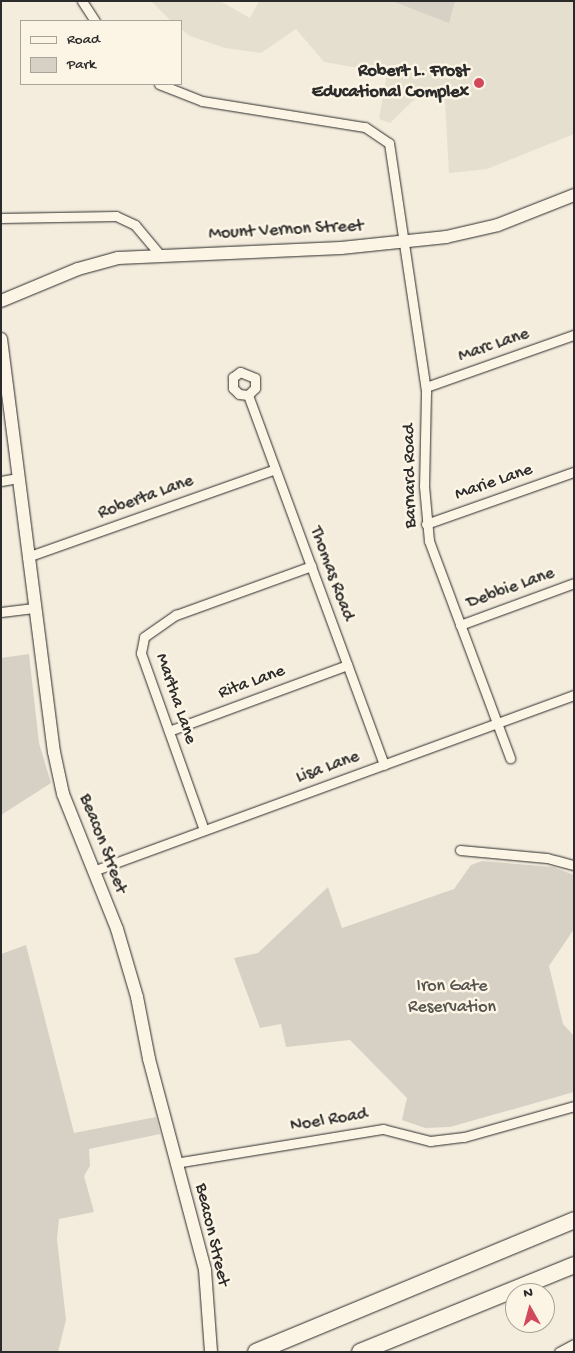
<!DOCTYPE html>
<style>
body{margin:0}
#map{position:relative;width:575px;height:1353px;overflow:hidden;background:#f4edde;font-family:"Gochi Hand",sans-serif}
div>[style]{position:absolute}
.built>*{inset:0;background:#e5dfd0}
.green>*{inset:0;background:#d6d1c4}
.roads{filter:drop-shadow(0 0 1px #2b2b2b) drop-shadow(0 0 1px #2b2b2b)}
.street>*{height:9px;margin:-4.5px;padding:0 4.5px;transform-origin:4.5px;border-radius:4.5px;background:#fcf5e5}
.secondary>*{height:12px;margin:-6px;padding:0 6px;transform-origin:6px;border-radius:6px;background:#fcf5e5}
.highway>*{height:16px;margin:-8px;padding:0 8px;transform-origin:8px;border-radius:8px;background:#fcf5e5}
.dots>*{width:14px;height:14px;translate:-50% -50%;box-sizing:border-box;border:2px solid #fcf5e5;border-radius:50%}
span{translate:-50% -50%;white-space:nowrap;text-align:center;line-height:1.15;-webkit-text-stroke:5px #fcf5e5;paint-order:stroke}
.poi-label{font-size:18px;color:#2b2b2b;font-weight:700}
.right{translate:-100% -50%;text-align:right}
.street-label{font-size:18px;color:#2b2b2b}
.park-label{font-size:18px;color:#565451}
.frame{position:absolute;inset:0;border:2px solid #2b2b2b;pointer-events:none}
.legend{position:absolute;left:20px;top:20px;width:162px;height:65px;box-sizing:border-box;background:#fcf5e5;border:1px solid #a8a49b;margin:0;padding:6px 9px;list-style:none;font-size:15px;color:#2b2b2b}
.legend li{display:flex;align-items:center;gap:10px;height:25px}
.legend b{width:25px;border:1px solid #a8a49b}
.north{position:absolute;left:505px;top:1283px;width:50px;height:50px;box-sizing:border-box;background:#fcf5e5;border:1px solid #a8a49b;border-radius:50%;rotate:353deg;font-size:14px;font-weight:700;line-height:20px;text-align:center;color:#2b2b2b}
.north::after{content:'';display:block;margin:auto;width:18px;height:22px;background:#d1495b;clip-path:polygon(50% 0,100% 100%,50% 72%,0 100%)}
</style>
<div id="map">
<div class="built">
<i style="clip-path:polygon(151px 1px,220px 1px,250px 18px,259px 1px,574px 1px,574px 134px,487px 169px,449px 173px,445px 101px,421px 93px,390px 123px,379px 119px,387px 73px,324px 62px,296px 29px,261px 53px,225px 48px,190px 36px,181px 29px,181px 21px,171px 21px)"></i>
</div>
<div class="green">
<i style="clip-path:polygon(392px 1px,455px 1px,449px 23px)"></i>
<i style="clip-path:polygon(29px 654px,39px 743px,51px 783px,1px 815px,1px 658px)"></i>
<i style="clip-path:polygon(482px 861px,553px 867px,574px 875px,574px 929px,549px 966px,563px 1024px,574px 1036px,574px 1092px,450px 1127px,425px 1128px,402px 1120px,407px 1098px,350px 1040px,286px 1047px,281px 1024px,260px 1028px,234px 958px,258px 953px,328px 887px,342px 928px,454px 889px,471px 865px)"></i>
<i style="clip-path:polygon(26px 945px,74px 1133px,156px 1117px,160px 1134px,89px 1149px,90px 1166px,84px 1176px,94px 1212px,59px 1219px,57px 1239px,66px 1320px,58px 1352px,1px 1352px,1px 954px)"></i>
</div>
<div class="roads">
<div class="street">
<i style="left:82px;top:1px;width:24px;rotate:57deg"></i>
<i style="left:159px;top:84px;width:46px;rotate:21.6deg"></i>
<i style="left:202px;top:101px;width:165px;rotate:9.1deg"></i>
<i style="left:365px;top:127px;width:29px;rotate:34deg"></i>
<i style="left:389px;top:143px;width:252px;rotate:81.5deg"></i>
<i style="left:426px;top:392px;width:94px;rotate:91.2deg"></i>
<i style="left:424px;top:486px;width:55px;rotate:84.8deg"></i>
<i style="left:429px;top:541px;width:232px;rotate:69.5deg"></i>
<i style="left:1px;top:218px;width:115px;rotate:-1deg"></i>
<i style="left:116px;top:216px;width:21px;rotate:25deg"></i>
<i style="left:135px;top:225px;width:38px;rotate:50deg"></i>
<i style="left:426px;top:387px;width:157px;rotate:-19.4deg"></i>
<i style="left:248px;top:395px;width:10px;rotate:-45deg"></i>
<i style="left:255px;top:388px;width:10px;rotate:-90deg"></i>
<i style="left:255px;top:378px;width:16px;rotate:-158deg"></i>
<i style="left:240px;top:372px;width:9px;rotate:144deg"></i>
<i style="left:233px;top:377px;width:11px;rotate:90deg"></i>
<i style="left:233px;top:388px;width:8px;rotate:45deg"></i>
<i style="left:239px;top:394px;width:9px;rotate:6deg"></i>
<i style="left:248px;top:395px;width:394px;rotate:69.8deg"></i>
<i style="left:1px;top:481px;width:17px;rotate:-10deg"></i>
<i style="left:426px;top:524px;width:157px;rotate:-19.4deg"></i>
<i style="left:27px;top:557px;width:263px;rotate:-19.5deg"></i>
<i style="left:1px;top:612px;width:33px;rotate:-7deg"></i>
<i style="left:460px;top:625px;width:121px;rotate:-20.2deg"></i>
<i style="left:169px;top:731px;width:190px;rotate:-20.3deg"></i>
<i style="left:204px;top:830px;width:188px;rotate:-109.6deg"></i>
<i style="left:141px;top:653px;width:16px;rotate:-79deg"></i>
<i style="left:144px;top:637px;width:39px;rotate:-35deg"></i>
<i style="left:176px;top:615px;width:144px;rotate:-19.9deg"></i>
<i style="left:460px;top:850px;width:87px;rotate:5.3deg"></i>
<i style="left:547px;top:858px;width:28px;rotate:15deg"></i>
<i style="left:93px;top:871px;width:512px;rotate:-20.1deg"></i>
<i style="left:175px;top:1163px;width:211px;rotate:-9.3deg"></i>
<i style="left:383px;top:1129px;width:49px;rotate:14.3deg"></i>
<i style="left:430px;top:1141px;width:34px;rotate:-7deg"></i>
<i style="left:464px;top:1137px;width:114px;rotate:-15.7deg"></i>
<i style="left:559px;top:1352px;width:17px;rotate:-28deg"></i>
</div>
<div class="secondary">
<i style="left:1px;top:301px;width:83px;rotate:-22.6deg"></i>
<i style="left:78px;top:269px;width:41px;rotate:-15.4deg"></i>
<i style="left:118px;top:258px;width:223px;rotate:-2.6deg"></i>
<i style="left:341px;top:248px;width:106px;rotate:-6deg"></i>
<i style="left:446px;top:237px;width:53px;rotate:-13deg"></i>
<i style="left:498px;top:225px;width:82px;rotate:-21.5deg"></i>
<i style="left:1px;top:339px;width:416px;rotate:82.7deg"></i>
<i style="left:54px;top:752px;width:43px;rotate:77.9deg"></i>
<i style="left:63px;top:794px;width:145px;rotate:68.2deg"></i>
<i style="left:117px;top:929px;width:71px;rotate:73.6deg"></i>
<i style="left:137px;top:997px;width:63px;rotate:79deg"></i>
<i style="left:149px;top:1059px;width:218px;rotate:75.1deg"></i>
<i style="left:205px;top:1270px;width:82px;rotate:85.8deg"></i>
</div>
<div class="highway">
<i style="left:256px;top:1352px;width:344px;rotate:-22.5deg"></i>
<i style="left:360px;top:1352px;width:231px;rotate:-22.1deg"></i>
</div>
</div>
<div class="dots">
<i style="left:479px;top:83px;background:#d1495b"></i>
</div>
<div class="poi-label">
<span class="right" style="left:469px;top:83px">Robert L. Frost<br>Educational Complex</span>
</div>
<div class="street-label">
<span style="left:286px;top:231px;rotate:-3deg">Mount Vernon Street</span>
<span style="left:494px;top:346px;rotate:-19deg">Marc Lane</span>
<span style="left:411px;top:476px;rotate:-91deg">Barnard Road</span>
<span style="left:494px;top:483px;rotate:-19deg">Marie Lane</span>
<span style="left:146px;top:498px;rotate:-20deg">Roberta Lane</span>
<span style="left:331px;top:574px;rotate:70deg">Thomas Road</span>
<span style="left:511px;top:589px;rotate:-20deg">Debbie Lane</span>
<span style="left:252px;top:683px;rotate:-20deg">Rita Lane</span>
<span style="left:175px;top:699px;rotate:71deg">Martha Lane</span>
<span style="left:328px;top:768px;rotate:-20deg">Lisa Lane</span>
<span style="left:102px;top:844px;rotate:69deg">Beacon Street</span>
<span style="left:329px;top:1121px;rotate:-9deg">Noel Road</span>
<span style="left:211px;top:1235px;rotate:77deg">Beacon Street</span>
</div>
<div class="park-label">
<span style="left:452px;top:998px">Iron Gate<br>Reservation</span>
</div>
<div class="frame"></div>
<ul class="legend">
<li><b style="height:6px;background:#fcf5e5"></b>Road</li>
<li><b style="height:14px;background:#d6d1c4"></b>Park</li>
</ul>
<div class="north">N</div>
</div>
